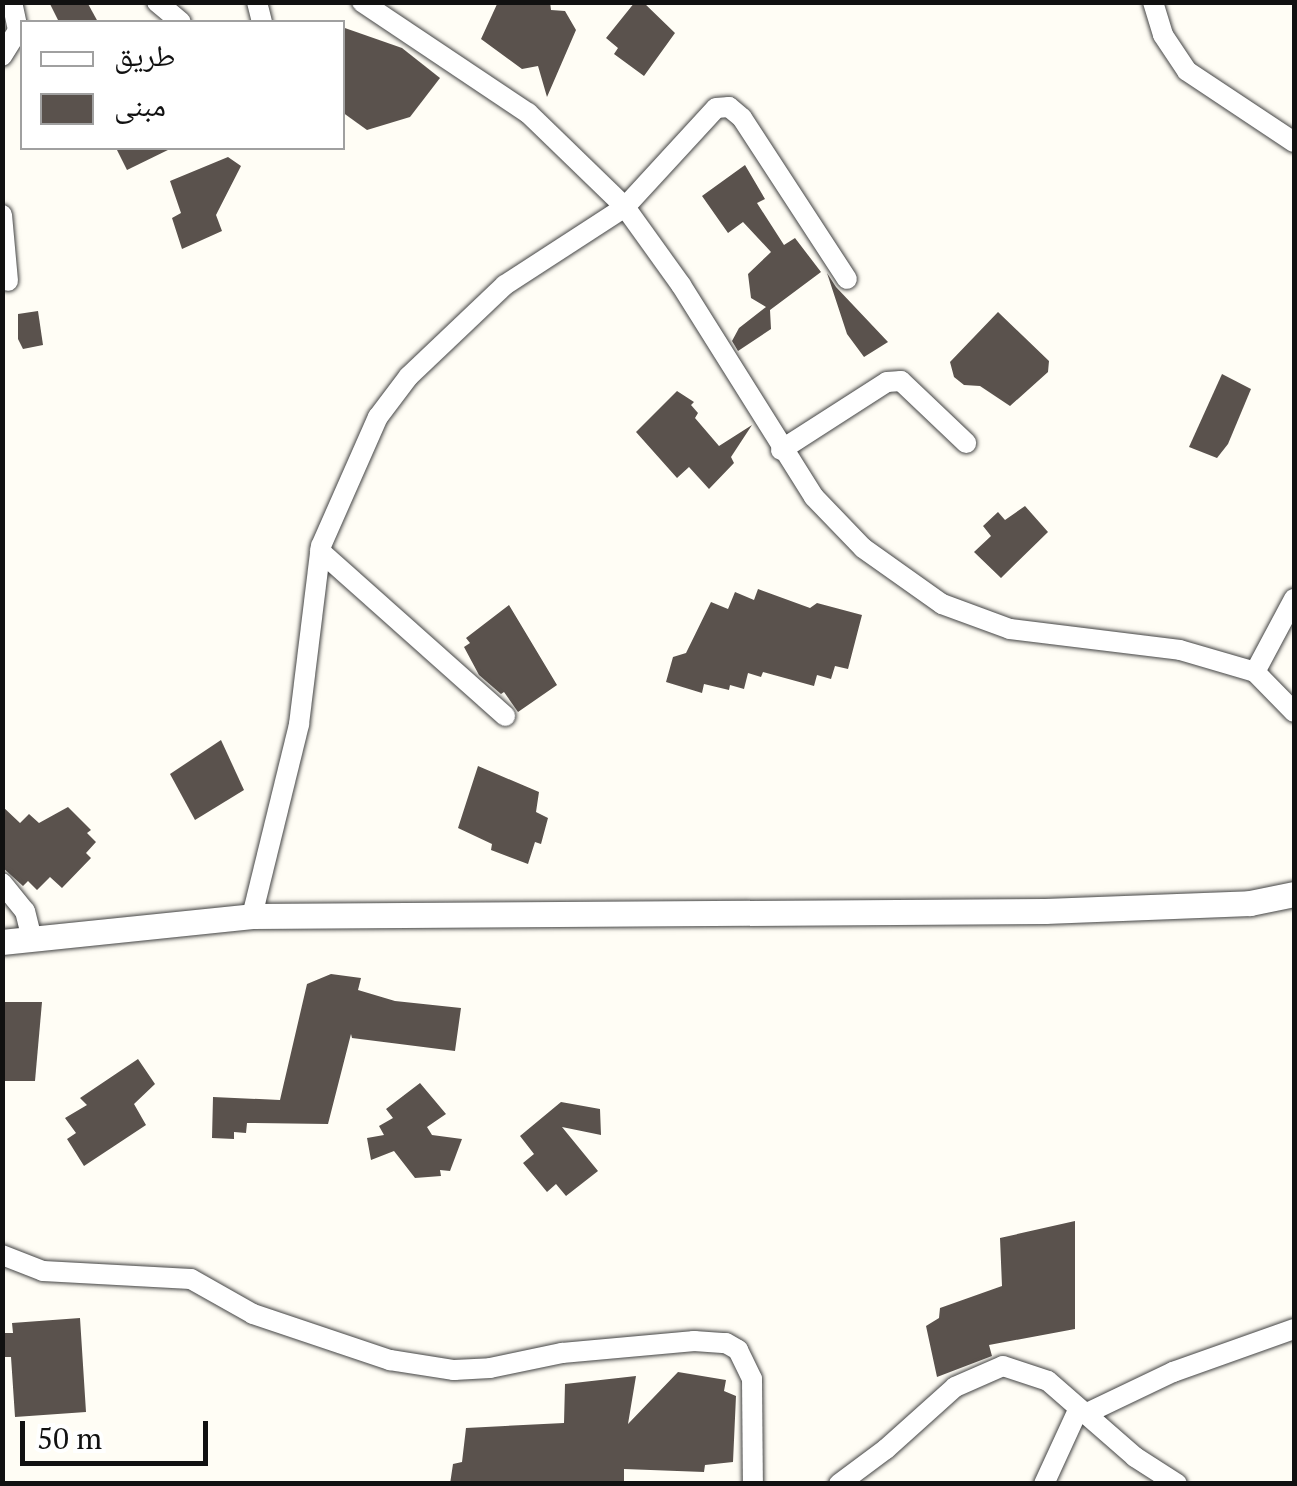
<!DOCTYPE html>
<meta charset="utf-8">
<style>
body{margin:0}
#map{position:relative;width:1297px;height:1486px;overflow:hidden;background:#fffdf5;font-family:"PT Serif","Noto Naskh Arabic",serif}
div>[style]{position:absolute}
.building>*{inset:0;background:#5a524d}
.roads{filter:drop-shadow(0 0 2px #444) drop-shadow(0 0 2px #444)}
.minor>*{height:20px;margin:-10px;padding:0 10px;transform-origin:10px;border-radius:10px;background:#fff}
.tertiary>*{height:25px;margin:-12.5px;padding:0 12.5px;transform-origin:12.5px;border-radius:12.5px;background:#fff}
span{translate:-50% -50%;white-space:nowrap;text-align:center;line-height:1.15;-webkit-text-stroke:10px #fff;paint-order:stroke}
.frame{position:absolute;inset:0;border:5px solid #111;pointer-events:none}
.legend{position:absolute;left:20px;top:20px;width:325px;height:130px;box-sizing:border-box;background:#fff;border:2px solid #a0a0a0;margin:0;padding:12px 18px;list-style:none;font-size:30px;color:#111}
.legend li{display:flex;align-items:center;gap:20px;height:50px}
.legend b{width:50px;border:2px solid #a0a0a0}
.scale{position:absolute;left:20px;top:1421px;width:188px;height:45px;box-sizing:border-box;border:5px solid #111;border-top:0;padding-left:12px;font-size:30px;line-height:35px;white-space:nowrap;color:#111;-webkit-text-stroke:8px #fff;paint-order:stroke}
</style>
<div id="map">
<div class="building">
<i style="clip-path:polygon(49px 2px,87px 2px,98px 22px,59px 22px)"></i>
<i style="clip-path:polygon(498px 2px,550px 2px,551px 10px,565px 11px,576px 30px,547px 97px,538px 66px,522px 69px,481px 39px)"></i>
<i style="clip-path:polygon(635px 2px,643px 2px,675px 33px,644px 76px,614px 54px,618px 48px,606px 38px)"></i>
<i style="clip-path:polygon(342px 27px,402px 48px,440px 78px,410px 117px,367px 130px,342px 112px)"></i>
<i style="clip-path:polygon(116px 148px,172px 148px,127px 170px)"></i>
<i style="clip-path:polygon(228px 157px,241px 166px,216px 215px,222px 231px,182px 249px,172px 218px,181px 213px,170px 181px)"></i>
<i style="clip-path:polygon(745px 165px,765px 199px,757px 203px,784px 245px,795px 238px,821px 272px,770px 310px,771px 329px,738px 351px,732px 341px,739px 328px,766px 307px,751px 298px,748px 274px,771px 252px,743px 222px,728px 233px,702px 196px)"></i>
<i style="clip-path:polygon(827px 273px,836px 287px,888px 342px,864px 357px,847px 334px)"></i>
<i style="clip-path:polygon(38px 311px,43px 345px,23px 349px,18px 339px,18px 314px)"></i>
<i style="clip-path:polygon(998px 312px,1049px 361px,1048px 372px,1010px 406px,980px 386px,964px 385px,954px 377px,950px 362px)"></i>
<i style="clip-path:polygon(1222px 374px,1251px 389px,1228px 444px,1217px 458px,1189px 447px)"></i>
<i style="clip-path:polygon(677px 391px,694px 402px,691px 405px,698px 413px,695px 418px,719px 446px,752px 425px,731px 457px,734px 463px,709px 489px,689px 467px,677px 478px,636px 432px)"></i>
<i style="clip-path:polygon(1025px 506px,1048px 532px,1001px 578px,974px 552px,991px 536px,983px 526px,998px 512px,1005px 520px)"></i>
<i style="clip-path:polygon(758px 589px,810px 608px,817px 603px,862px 615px,848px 669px,835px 666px,831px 679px,817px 675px,814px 686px,763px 672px,761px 677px,748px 673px,744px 689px,730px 685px,729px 690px,704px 684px,702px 693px,666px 682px,673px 657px,686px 653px,711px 602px,728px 609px,735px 592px,754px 600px)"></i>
<i style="clip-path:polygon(509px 605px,557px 685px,518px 712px,504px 692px,501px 694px,479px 675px,464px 647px,470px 643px,466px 638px)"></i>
<i style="clip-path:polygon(221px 740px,244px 790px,195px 820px,170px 774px)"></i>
<i style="clip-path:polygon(478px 766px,539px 792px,536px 812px,548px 818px,541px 844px,535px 842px,528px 864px,491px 850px,492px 844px,458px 828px)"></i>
<i style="clip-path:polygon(2px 806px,20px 823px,29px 814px,39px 823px,68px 807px,91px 830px,87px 833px,96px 842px,86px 853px,91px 858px,62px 888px,50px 877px,37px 890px,28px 881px,23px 886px,2px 867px)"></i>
<i style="clip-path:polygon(331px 974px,361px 978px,358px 990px,395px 1001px,461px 1008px,455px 1051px,352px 1038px,351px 1034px,328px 1124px,247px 1123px,246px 1133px,234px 1132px,234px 1139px,212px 1138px,213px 1097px,280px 1100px,307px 984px)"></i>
<i style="clip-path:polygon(2px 1002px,42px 1002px,35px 1081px,2px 1081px)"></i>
<i style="clip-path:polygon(138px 1059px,155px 1084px,134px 1104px,146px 1125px,84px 1166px,67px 1139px,76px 1133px,65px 1118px,87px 1105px,80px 1098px)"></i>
<i style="clip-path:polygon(420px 1083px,446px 1114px,427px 1127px,432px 1135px,462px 1139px,450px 1171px,440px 1170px,441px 1176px,415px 1178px,394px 1151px,371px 1160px,367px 1138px,384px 1135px,379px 1126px,393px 1118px,386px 1109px)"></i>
<i style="clip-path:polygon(561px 1102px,600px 1109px,601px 1135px,562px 1127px,598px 1171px,566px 1196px,556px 1184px,547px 1192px,523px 1163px,534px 1154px,520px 1136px)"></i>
<i style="clip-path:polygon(1075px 1221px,1075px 1329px,989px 1345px,992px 1356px,937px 1377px,926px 1326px,939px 1318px,940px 1308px,1002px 1286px,1000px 1238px)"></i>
<i style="clip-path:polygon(80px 1318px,86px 1412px,15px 1417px,11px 1357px,2px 1357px,2px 1333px,13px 1333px,12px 1323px)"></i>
<i style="clip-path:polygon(678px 1372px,726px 1380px,724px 1391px,736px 1396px,733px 1462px,705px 1465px,704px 1472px,624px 1469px,624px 1484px,450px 1484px,453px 1464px,462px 1462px,466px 1428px,564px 1423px,565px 1384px,636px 1376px,628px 1424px)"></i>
</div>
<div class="roads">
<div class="minor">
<i style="left:157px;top:2px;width:31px;rotate:40deg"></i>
<i style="left:257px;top:2px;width:21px;rotate:76deg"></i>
<i style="left:362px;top:2px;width:200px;rotate:33.8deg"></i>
<i style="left:528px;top:113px;width:135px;rotate:44.1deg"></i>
<i style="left:625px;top:207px;width:96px;rotate:54.3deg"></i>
<i style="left:681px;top:285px;width:250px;rotate:57.9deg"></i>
<i style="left:814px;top:497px;width:71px;rotate:46.1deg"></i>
<i style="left:863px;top:548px;width:97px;rotate:35.3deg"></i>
<i style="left:942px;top:604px;width:72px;rotate:20.2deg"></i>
<i style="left:1010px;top:629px;width:171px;rotate:7deg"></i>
<i style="left:1180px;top:650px;width:78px;rotate:16.3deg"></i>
<i style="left:1255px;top:672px;width:56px;rotate:45.7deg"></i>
<i style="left:1153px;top:2px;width:34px;rotate:73deg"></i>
<i style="left:1163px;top:35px;width:43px;rotate:56.3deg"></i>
<i style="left:1187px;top:71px;width:128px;rotate:33.6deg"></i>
<i style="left:2px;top:56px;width:31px;rotate:-58deg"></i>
<i style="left:18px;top:30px;width:29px;rotate:-102deg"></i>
<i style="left:2px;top:215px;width:66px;rotate:84.8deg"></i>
<i style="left:781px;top:450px;width:126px;rotate:-32.7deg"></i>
<i style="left:887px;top:382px;width:14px;rotate:-4deg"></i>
<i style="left:901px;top:381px;width:90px;rotate:43.6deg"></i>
<i style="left:320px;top:551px;width:248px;rotate:41.7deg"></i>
<i style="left:1255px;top:672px;width:83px;rotate:-61.9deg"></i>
<i style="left:2px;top:883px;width:36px;rotate:51deg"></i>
<i style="left:25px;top:911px;width:29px;rotate:76deg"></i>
<i style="left:252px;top:916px;width:198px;rotate:-76.2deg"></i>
<i style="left:299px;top:724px;width:179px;rotate:-83deg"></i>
<i style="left:321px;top:546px;width:141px;rotate:-66.2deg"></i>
<i style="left:378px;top:417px;width:51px;rotate:-52.9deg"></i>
<i style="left:409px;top:376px;width:132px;rotate:-43.5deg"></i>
<i style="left:505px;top:285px;width:143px;rotate:-33deg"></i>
<i style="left:625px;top:207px;width:134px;rotate:-47.4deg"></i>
<i style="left:716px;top:108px;width:13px;rotate:-4deg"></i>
<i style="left:729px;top:107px;width:17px;rotate:40deg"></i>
<i style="left:742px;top:118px;width:192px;rotate:56.9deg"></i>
<i style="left:2px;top:1255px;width:44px;rotate:21.3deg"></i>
<i style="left:43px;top:1271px;width:148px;rotate:3.1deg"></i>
<i style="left:191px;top:1279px;width:71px;rotate:29.4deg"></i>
<i style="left:253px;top:1314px;width:145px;rotate:18.6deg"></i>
<i style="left:390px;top:1360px;width:65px;rotate:8.9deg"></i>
<i style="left:454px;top:1370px;width:36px;rotate:-3deg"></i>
<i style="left:490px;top:1368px;width:74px;rotate:-11.8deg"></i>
<i style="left:562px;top:1353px;width:133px;rotate:-5.2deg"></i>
<i style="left:694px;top:1341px;width:32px;rotate:4deg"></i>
<i style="left:726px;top:1343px;width:14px;rotate:30deg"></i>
<i style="left:738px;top:1350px;width:32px;rotate:64deg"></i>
<i style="left:752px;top:1379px;width:105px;rotate:89.5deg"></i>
<i style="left:1085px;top:1414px;width:98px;rotate:-25.5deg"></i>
<i style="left:1173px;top:1372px;width:128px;rotate:-19.6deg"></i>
<i style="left:839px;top:1484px;width:59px;rotate:-36.7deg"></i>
<i style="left:886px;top:1449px;width:93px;rotate:-41.9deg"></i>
<i style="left:955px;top:1387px;width:52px;rotate:-23.6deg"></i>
<i style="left:1003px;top:1366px;width:47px;rotate:18.4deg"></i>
<i style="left:1048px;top:1381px;width:116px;rotate:41.1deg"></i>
<i style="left:1135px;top:1457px;width:50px;rotate:32.7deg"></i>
<i style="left:1044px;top:1484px;width:81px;rotate:-65.3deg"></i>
</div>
<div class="tertiary">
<i style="left:2px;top:942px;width:251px;rotate:-5.9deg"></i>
<i style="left:252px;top:916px;width:793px;rotate:-0.36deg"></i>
<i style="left:1045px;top:911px;width:205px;rotate:-2.2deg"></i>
<i style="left:1250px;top:903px;width:45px;rotate:-11.6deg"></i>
</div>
</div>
<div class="frame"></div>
<ul class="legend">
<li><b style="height:12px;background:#fff"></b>طريق</li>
<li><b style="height:28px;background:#5a524d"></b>مبنى</li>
</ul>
<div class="scale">50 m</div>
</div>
